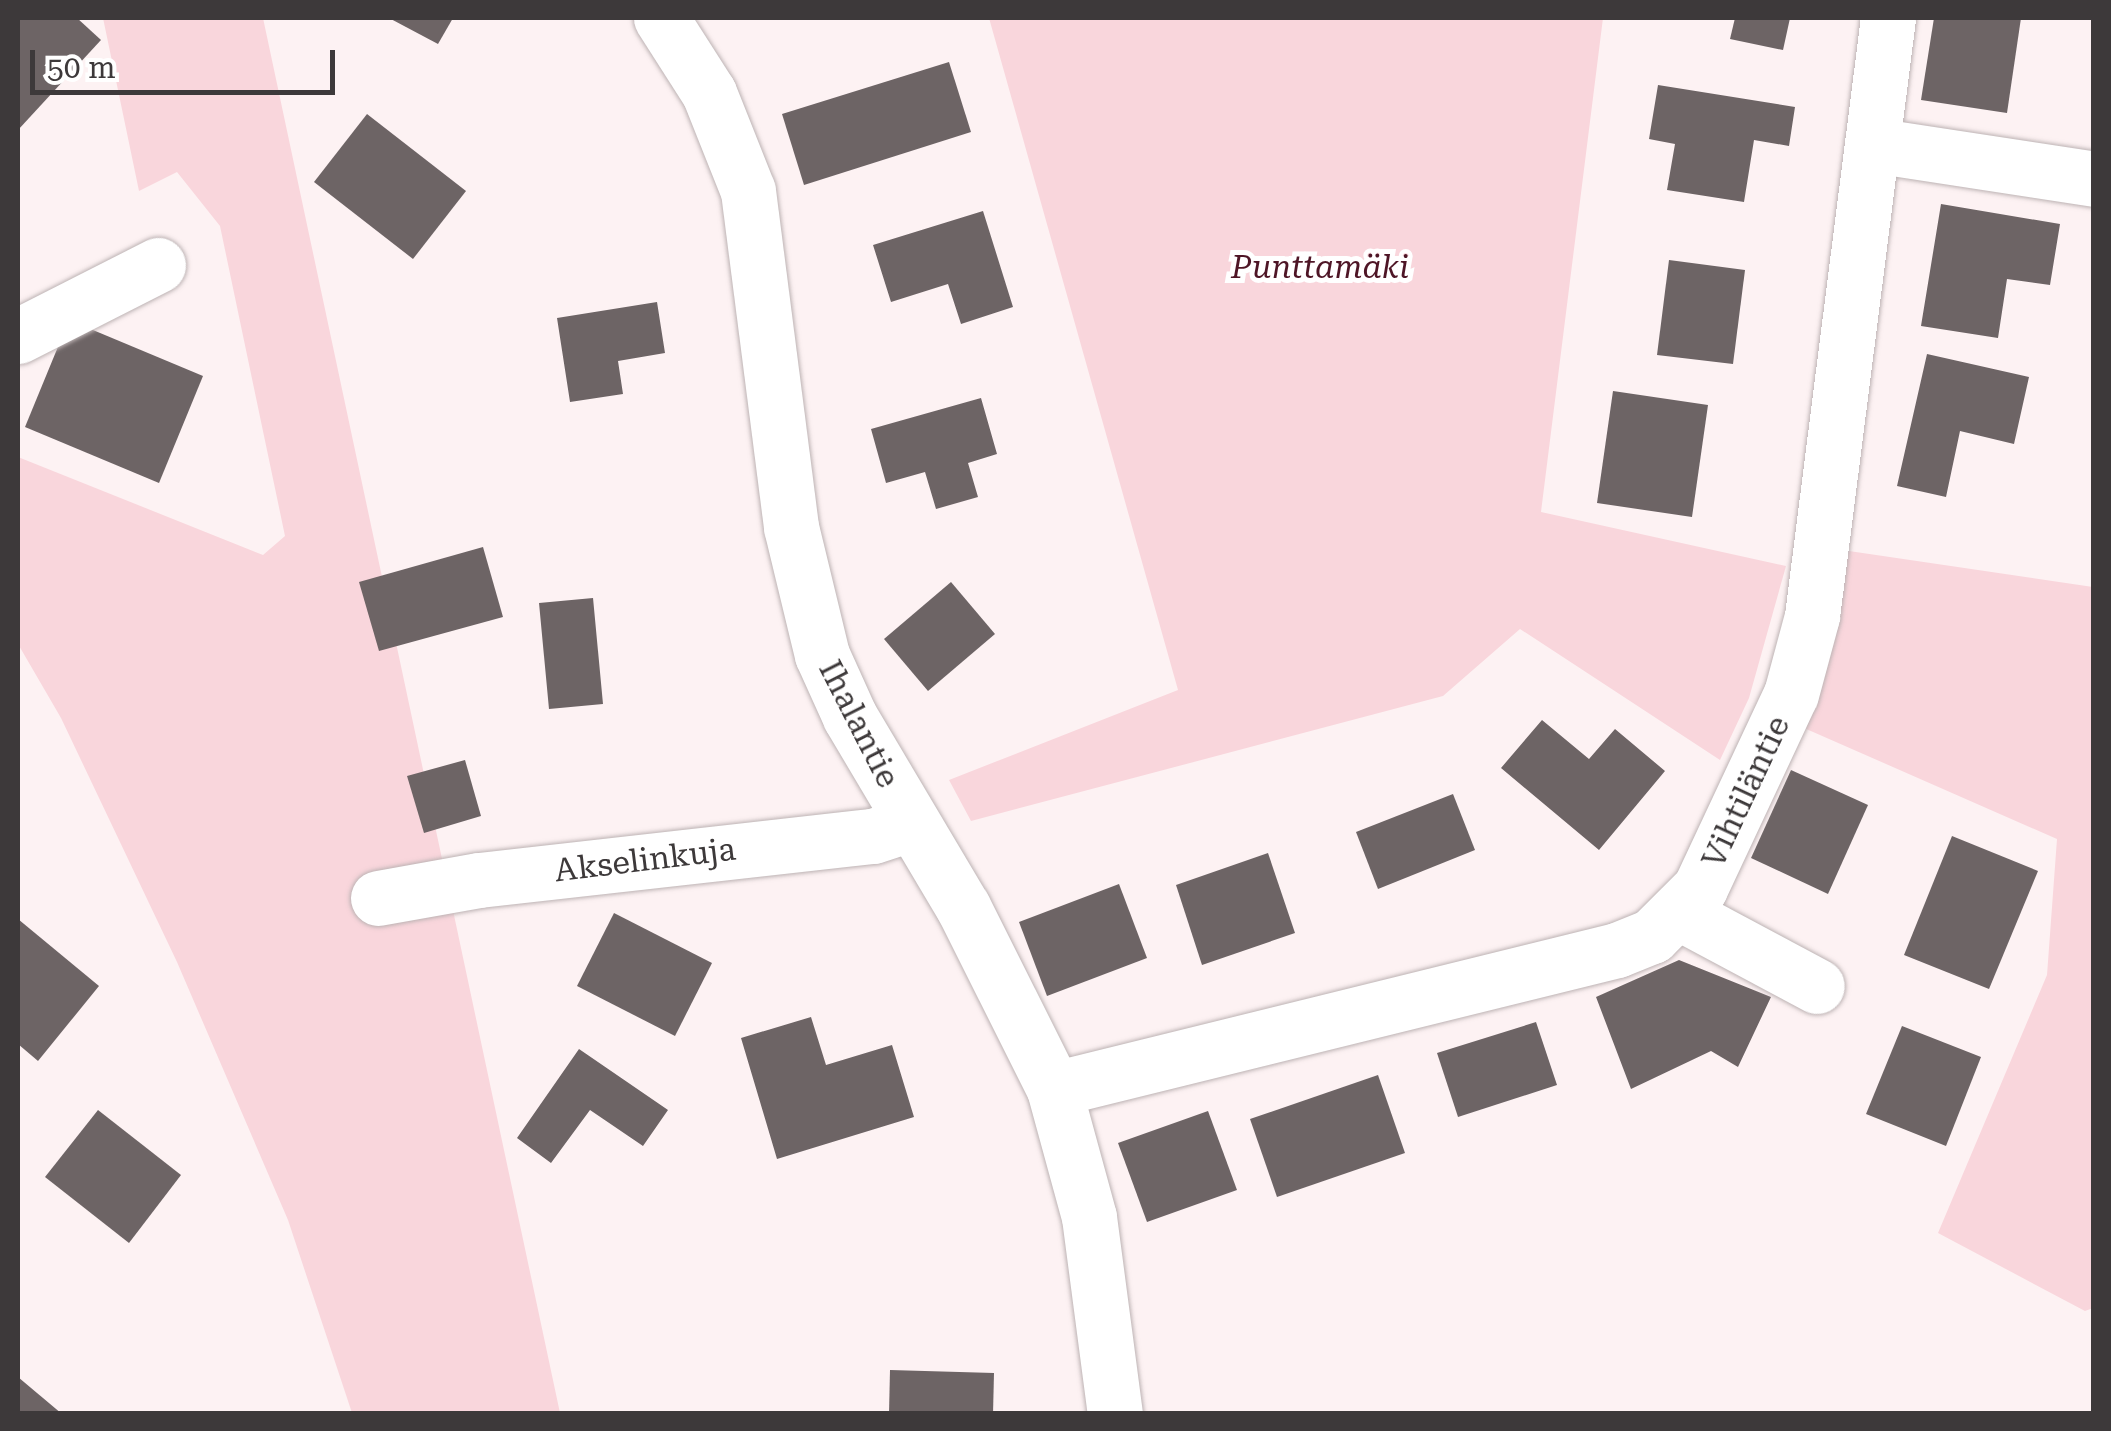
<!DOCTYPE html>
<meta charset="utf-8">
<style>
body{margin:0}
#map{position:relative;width:2111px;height:1431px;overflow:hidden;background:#fdf2f3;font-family:"Roboto Serif",serif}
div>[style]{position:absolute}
.green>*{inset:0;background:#f9d6dc}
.building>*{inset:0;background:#6d6465}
.roads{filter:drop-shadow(0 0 2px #bdb3b4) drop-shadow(0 0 2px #bdb3b4)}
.minor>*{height:55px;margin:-27.5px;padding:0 27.5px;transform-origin:27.5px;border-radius:27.5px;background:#fff}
span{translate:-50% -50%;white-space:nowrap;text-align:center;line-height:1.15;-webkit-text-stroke:10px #fff;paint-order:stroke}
.park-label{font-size:32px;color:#4e1526;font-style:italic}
.street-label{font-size:32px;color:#3d393a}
.frame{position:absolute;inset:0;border:20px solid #3d393a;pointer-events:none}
.scale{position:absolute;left:30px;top:50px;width:305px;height:45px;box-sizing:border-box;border:5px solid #3d393a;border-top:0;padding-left:12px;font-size:30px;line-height:35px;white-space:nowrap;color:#3d393a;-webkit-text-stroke:8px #fff;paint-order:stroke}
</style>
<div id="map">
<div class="green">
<i style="clip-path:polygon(103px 18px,263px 18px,560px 1413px,352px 1413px,288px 1220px,177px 962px,61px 718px,18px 644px,18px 457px,263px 555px,285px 536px,220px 226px,177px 172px,139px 191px)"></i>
<i style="clip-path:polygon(989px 18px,1603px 18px,1541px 512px,1786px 566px,1749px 698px,1720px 760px,1520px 629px,1443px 696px,971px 821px,949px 780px,1178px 690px)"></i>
<i style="clip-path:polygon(1849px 551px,2093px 587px,2093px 1308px,2085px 1311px,1938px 1233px,2047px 975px,2057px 839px,1804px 728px)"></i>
</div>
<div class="building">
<i style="clip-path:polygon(18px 18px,77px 18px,101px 40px,18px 130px)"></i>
<i style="clip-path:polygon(389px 18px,453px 18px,438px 44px)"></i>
<i style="clip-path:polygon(1735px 18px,1790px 18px,1783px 50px,1730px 39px)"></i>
<i style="clip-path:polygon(1934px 18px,2021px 18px,2007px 113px,1921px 100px)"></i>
<i style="clip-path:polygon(949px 62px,971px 132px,804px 185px,782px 114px)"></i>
<i style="clip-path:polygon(1658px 85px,1795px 107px,1789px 146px,1754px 140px,1744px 202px,1667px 190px,1675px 144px,1649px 139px)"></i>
<i style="clip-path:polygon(367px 114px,466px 191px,413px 259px,314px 182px)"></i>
<i style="clip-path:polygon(1941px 204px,2060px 224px,2050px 285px,2007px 279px,1998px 338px,1921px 326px)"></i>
<i style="clip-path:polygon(983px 211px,1013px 307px,961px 324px,948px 284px,891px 302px,873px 245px)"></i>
<i style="clip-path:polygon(1669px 260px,1745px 270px,1733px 364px,1657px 355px)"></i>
<i style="clip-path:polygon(657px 302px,665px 353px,618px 361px,623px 394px,570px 402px,557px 318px)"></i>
<i style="clip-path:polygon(69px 320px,203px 376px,159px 483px,25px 427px)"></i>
<i style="clip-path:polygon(1927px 354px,2029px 377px,2014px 444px,1960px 431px,1946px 497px,1897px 486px)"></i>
<i style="clip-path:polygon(1613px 391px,1708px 405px,1692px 517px,1597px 503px)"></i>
<i style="clip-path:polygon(981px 398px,997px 454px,968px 463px,978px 497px,936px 509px,925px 472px,886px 483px,871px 429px)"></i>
<i style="clip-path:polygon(483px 547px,503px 617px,379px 651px,359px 582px)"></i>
<i style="clip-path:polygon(951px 582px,995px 634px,928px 691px,884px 639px)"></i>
<i style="clip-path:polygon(593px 598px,603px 704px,549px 709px,539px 603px)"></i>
<i style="clip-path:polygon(1542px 720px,1589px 759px,1615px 729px,1665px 771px,1599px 850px,1501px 768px)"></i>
<i style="clip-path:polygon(465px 760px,481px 816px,424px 833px,407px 776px)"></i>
<i style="clip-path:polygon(1791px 770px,1868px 805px,1828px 894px,1751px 858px)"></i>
<i style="clip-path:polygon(1453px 794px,1475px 850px,1378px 889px,1356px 832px)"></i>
<i style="clip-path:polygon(1952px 836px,2038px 871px,1989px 989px,1904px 955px)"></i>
<i style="clip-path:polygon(1268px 853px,1295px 933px,1202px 965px,1176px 885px)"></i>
<i style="clip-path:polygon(1119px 884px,1147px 958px,1047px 996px,1019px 922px)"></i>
<i style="clip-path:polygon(614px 913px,712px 963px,675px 1036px,577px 986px)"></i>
<i style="clip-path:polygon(18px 919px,99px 986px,38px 1061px,18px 1044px)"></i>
<i style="clip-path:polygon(1679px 960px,1771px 997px,1738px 1067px,1711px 1051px,1631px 1089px,1596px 997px)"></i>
<i style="clip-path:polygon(811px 1017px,826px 1065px,892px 1045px,914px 1117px,777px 1159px,741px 1038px)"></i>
<i style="clip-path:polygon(1536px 1022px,1557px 1085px,1458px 1117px,1437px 1053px)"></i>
<i style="clip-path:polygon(1902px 1026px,1981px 1057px,1946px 1146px,1866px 1114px)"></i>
<i style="clip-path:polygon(579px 1049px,668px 1110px,643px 1146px,590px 1110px,551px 1163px,517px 1138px)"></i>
<i style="clip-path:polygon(1378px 1075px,1405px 1153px,1277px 1197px,1250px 1119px)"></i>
<i style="clip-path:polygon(98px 1110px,181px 1175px,129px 1243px,45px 1177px)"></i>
<i style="clip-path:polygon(1208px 1111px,1237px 1190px,1147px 1222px,1118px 1143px)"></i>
<i style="clip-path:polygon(890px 1370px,994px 1373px,993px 1414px,889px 1414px)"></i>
<i style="clip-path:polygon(18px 1377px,62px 1414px,18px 1414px)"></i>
</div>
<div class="roads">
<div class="minor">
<i style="left:661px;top:18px;width:89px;rotate:57.4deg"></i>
<i style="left:709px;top:93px;width:105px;rotate:68.3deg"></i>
<i style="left:748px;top:191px;width:339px;rotate:82.7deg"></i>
<i style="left:791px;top:527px;width:132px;rotate:76.4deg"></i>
<i style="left:822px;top:655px;width:68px;rotate:65.7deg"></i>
<i style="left:850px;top:717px;width:221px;rotate:59.3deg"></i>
<i style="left:963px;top:907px;width:203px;rotate:63.4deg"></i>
<i style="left:1054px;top:1089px;width:133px;rotate:74.7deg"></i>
<i style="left:1089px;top:1217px;width:199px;rotate:82.5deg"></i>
<i style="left:1873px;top:145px;width:224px;rotate:8.7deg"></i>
<i style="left:18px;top:336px;width:157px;rotate:-26.9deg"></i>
<i style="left:378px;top:898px;width:103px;rotate:-10.1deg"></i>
<i style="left:479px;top:880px;width:396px;rotate:-6.4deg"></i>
<i style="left:873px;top:836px;width:40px;rotate:-18deg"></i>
<i style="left:1680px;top:913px;width:155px;rotate:28.1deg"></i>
<i style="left:1054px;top:1089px;width:580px;rotate:-13.87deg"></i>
<i style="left:1617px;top:950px;width:38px;rotate:-22deg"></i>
<i style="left:1652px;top:936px;width:68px;rotate:-45deg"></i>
<i style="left:1700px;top:888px;width:214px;rotate:-64.9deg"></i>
<i style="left:1791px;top:694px;width:81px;rotate:-74.9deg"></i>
<i style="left:1812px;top:616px;width:603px;rotate:-82.76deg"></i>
</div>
</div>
<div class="park-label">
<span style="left:1320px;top:267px">Punttamäki</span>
</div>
<div class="street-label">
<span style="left:859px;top:724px;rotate:63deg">Ihalantie</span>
<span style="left:1746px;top:792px;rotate:-65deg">Vihtiläntie</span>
<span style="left:645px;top:860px;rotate:-7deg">Akselinkuja</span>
</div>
<div class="frame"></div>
<div class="scale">50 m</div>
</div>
